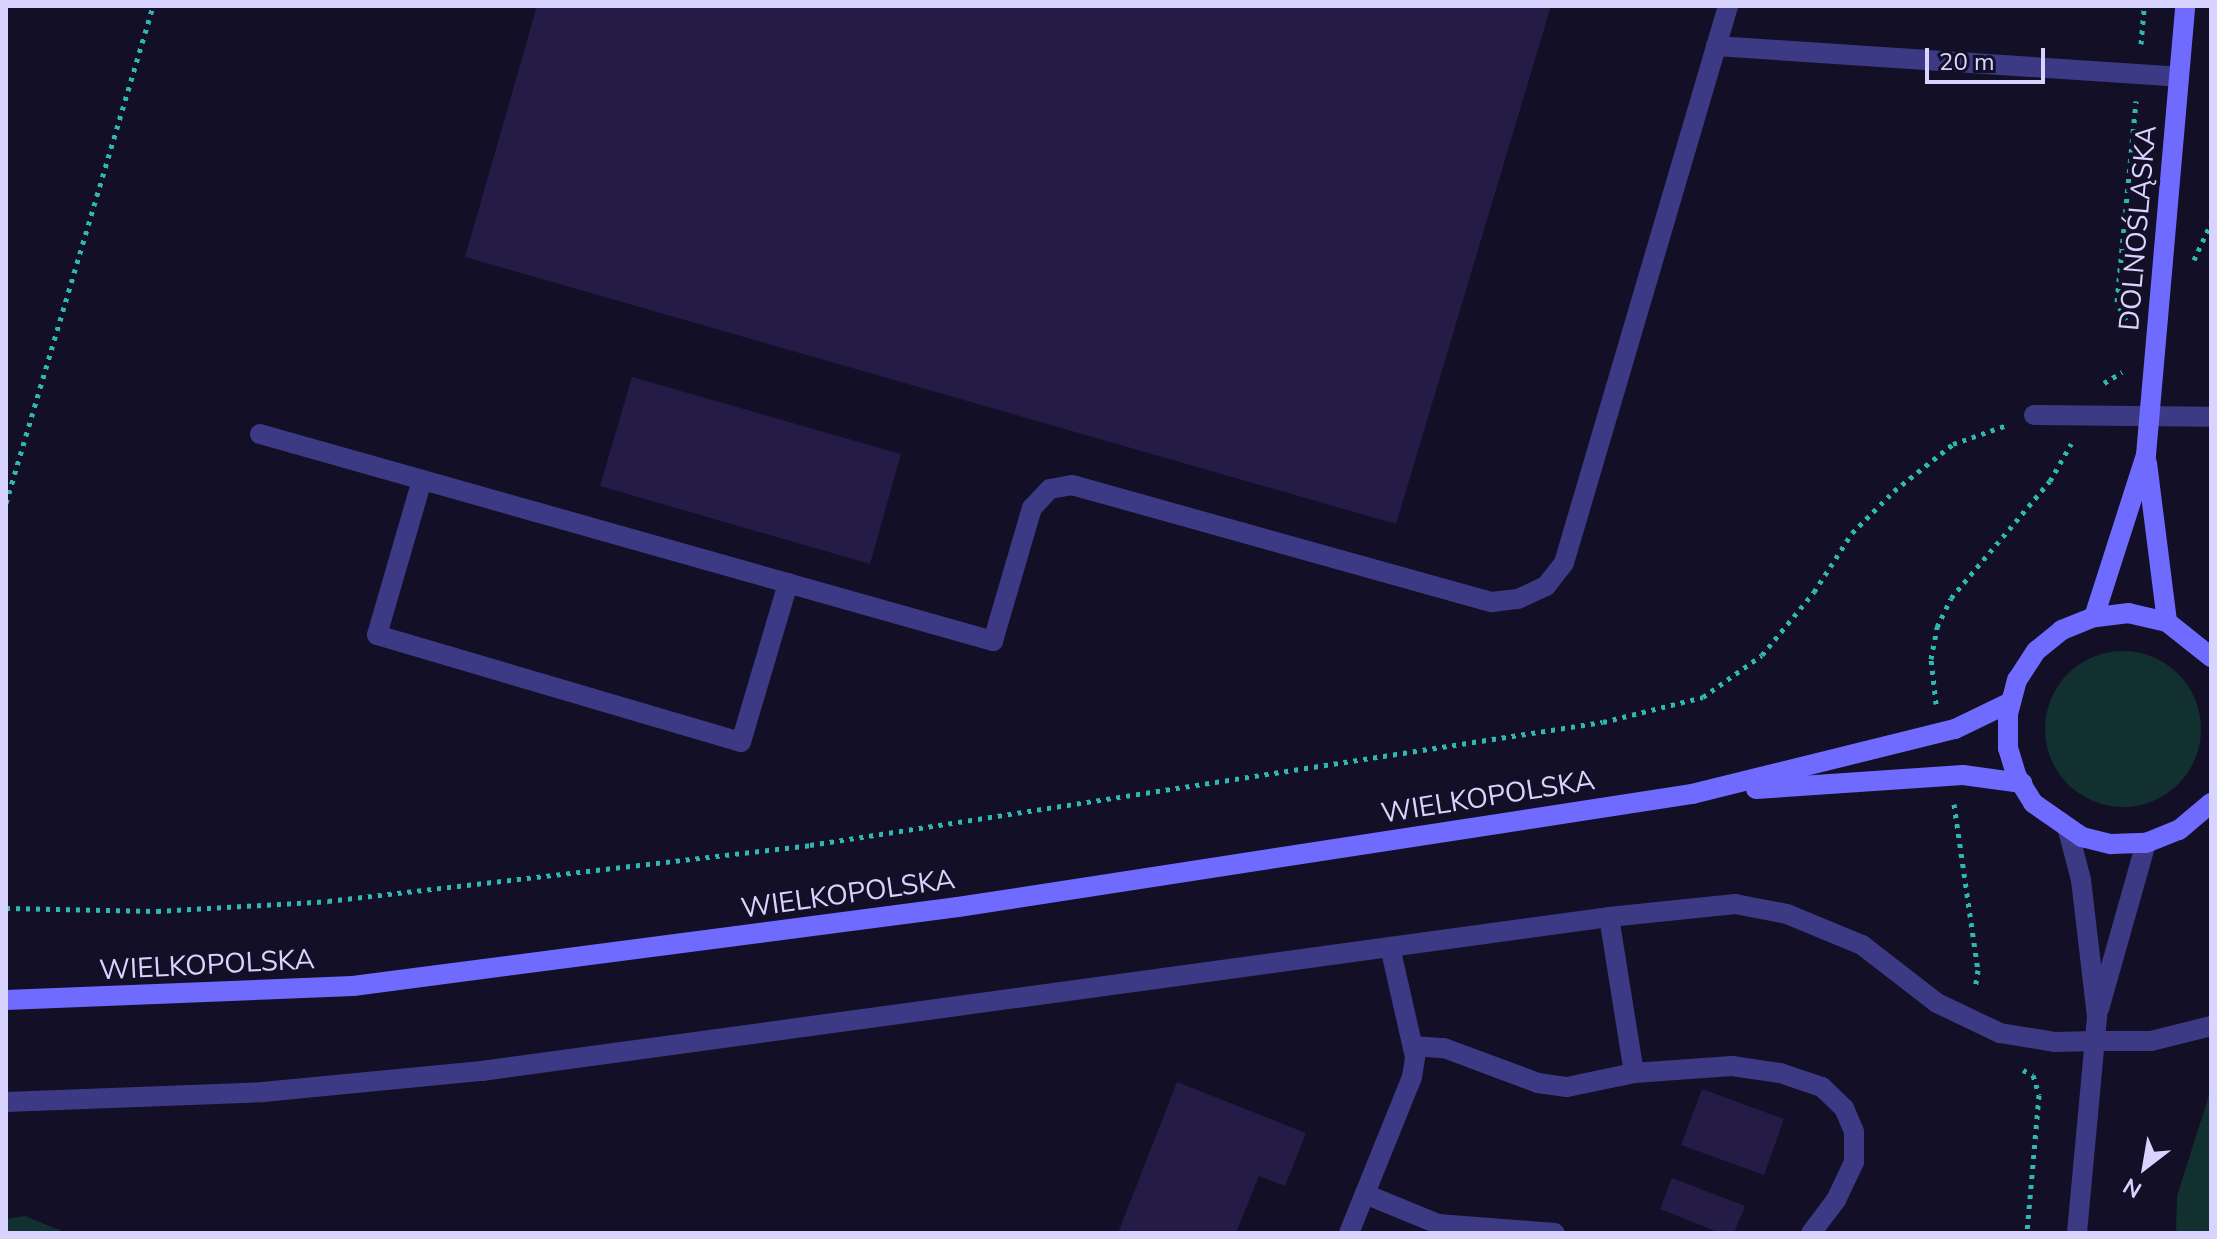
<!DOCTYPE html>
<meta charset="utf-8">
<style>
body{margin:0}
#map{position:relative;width:2217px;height:1239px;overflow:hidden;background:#130f26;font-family:"Nunito Sans",sans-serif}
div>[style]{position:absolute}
.green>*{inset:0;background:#12302f}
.round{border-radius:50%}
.building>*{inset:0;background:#241b47}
.path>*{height:5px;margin-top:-2.5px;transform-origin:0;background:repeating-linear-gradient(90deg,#2fb8b0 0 4px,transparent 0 10px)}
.service>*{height:20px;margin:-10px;padding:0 10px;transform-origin:10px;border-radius:10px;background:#3d3a85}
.minor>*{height:20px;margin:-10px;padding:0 10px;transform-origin:10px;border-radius:10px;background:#3d3a85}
.tertiary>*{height:20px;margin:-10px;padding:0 10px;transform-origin:10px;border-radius:10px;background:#3d3a85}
.secondary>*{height:20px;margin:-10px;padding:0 10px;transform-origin:10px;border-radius:10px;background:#6f6bff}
span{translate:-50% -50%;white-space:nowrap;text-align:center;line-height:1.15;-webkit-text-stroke:8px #130f26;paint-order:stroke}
.street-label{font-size:28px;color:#d9d4ff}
.frame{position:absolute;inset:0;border:8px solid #d9d4ff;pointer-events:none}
.north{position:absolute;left:2105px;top:1127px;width:80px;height:80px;-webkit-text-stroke:6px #130f26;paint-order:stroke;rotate:211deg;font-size:22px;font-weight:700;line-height:32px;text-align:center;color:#d9d4ff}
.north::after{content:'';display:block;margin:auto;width:28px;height:36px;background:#d9d4ff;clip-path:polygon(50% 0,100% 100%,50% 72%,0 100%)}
.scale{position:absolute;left:1925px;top:48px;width:120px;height:36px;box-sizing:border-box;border:4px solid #d9d4ff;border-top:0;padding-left:10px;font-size:24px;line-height:28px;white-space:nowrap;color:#d9d4ff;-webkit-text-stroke:6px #130f26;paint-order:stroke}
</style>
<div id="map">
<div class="green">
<i class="round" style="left:2045px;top:651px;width:156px;height:156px"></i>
<i style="clip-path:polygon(2211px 1089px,2211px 1233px,2176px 1233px,2177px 1196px)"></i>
<i style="clip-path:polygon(25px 1216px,67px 1233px,6px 1233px,6px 1219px)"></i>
</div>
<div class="building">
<i style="clip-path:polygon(537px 6px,1551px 6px,1396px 524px,465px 257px)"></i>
<i style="clip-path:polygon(632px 377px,901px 454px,870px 564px,600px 486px)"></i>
<i style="clip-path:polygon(1177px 1082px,1306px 1133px,1285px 1186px,1259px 1176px,1236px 1233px,1118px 1233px)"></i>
<i style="clip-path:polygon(1702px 1089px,1784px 1119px,1764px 1175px,1681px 1145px)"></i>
<i style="clip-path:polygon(1672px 1178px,1745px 1206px,1734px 1233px,1720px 1233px,1660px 1209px)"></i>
</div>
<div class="path">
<i style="left:2141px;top:44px;width:38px;rotate:-85deg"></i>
<i style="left:2194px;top:260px;width:41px;rotate:-65.3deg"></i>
<i style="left:2126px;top:320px;width:20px;rotate:-117deg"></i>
<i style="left:2117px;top:302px;width:202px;rotate:-84.6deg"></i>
<i style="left:2104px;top:383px;width:21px;rotate:-31deg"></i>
<i style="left:6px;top:503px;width:518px;rotate:-73.52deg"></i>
<i style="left:1936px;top:704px;width:45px;rotate:-96.3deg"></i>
<i style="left:1931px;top:659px;width:33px;rotate:-79deg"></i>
<i style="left:1937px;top:627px;width:32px;rotate:-64deg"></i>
<i style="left:1951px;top:598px;width:153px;rotate:-49.8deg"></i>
<i style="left:2050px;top:481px;width:43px;rotate:-60.4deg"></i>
<i style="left:1954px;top:804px;width:168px;rotate:81.8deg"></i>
<i style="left:1978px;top:970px;width:18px;rotate:99deg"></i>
<i style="left:6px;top:908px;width:151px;rotate:1.1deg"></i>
<i style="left:157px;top:911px;width:171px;rotate:-3.3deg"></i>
<i style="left:328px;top:901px;width:485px;rotate:-6.6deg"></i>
<i style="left:810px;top:845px;width:802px;rotate:-8.82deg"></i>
<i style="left:1603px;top:722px;width:103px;rotate:-14deg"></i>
<i style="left:1703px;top:697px;width:72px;rotate:-35.4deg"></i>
<i style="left:1762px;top:655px;width:82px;rotate:-50.5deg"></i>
<i style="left:1814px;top:592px;width:70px;rotate:-57.2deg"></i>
<i style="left:1852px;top:533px;width:59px;rotate:-45deg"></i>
<i style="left:1894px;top:491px;width:75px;rotate:-38.5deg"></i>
<i style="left:1953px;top:444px;width:57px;rotate:-19.4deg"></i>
<i style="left:2023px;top:1070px;width:11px;rotate:27deg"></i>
<i style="left:2033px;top:1075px;width:21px;rotate:73deg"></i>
<i style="left:2039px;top:1095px;width:139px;rotate:95deg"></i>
</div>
<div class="service">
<i style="left:1716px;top:46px;width:464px;rotate:3.8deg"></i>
<i style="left:2034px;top:415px;width:177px;rotate:0.6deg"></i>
<i style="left:260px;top:434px;width:762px;rotate:15.77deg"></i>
<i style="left:993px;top:641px;width:139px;rotate:-73.7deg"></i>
<i style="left:1032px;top:508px;width:26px;rotate:-47deg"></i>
<i style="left:1050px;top:489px;width:22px;rotate:-10deg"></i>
<i style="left:1072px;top:485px;width:436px;rotate:15.6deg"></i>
<i style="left:1492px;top:602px;width:26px;rotate:-7deg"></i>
<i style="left:1518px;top:599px;width:31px;rotate:-25deg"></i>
<i style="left:1546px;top:586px;width:29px;rotate:-52deg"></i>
<i style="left:1564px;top:563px;width:581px;rotate:-73.59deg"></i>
<i style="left:422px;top:480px;width:161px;rotate:106.2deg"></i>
<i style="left:377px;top:635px;width:379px;rotate:16.4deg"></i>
<i style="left:741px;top:742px;width:166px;rotate:-73.5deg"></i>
<i style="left:1609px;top:917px;width:158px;rotate:80.9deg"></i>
<i style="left:1634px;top:1073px;width:98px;rotate:-4.1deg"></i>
<i style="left:1732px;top:1066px;width:49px;rotate:8.3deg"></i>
<i style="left:1780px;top:1073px;width:44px;rotate:18.4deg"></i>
<i style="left:1822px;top:1087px;width:30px;rotate:44deg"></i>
<i style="left:1844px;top:1108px;width:26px;rotate:67deg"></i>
<i style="left:1854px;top:1132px;width:30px;rotate:90deg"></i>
<i style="left:1854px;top:1162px;width:42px;rotate:115.3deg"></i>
<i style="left:1836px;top:1200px;width:41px;rotate:127.1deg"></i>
<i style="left:2095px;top:1041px;width:56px"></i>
<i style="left:2151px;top:1041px;width:62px;rotate:-14deg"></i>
<i style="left:1413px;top:1046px;width:31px;rotate:4deg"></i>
<i style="left:1444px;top:1048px;width:100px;rotate:20.4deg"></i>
<i style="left:1538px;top:1083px;width:29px;rotate:8deg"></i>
<i style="left:1567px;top:1087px;width:68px;rotate:-11.8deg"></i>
<i style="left:1365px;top:1194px;width:79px;rotate:22.3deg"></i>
<i style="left:1438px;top:1224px;width:117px;rotate:4.4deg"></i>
<i style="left:1349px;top:1233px;width:168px;rotate:-68deg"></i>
<i style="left:1412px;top:1077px;width:20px;rotate:-81deg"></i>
<i style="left:1415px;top:1057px;width:113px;rotate:-102.8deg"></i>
</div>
<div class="minor">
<i style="left:6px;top:1102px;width:257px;rotate:-2.2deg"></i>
<i style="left:263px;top:1092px;width:220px;rotate:-5.5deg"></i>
<i style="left:482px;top:1071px;width:1137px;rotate:-7.78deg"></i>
<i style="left:1609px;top:917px;width:127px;rotate:-5.9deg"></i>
<i style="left:1735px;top:904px;width:53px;rotate:10.9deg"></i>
<i style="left:1787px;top:914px;width:81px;rotate:22.5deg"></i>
<i style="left:1862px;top:945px;width:95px;rotate:37.7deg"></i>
<i style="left:1937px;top:1003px;width:70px;rotate:25.5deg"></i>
<i style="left:2000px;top:1033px;width:56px;rotate:9.3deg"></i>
<i style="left:2055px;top:1042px;width:40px;rotate:-1.4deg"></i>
</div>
<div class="tertiary">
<i style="left:2068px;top:830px;width:52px;rotate:75.4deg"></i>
<i style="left:2081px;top:880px;width:138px;rotate:83.3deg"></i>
<i style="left:2097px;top:1017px;width:217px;rotate:95.3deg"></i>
<i style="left:2099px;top:1009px;width:173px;rotate:-74.2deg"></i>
</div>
<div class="secondary">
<i style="left:2147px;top:463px;width:160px;rotate:82.8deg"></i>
<i style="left:2094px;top:617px;width:170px;rotate:-72.2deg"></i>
<i style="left:2146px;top:455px;width:451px;rotate:-85deg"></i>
<i style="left:2211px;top:657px;width:56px;rotate:-141.5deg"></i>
<i style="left:2167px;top:622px;width:39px;rotate:-167deg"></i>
<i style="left:2129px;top:613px;width:35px;rotate:173deg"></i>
<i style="left:2094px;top:617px;width:35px;rotate:158deg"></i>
<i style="left:2062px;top:630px;width:33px;rotate:141deg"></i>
<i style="left:2036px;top:651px;width:35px;rotate:123deg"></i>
<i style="left:2017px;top:680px;width:34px;rotate:105deg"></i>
<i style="left:2008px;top:713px;width:35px;rotate:90deg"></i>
<i style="left:2008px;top:748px;width:30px;rotate:73deg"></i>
<i style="left:2017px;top:777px;width:31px;rotate:58deg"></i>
<i style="left:2033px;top:803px;width:60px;rotate:34.8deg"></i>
<i style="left:2082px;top:837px;width:30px;rotate:14deg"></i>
<i style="left:2111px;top:844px;width:35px;rotate:-2deg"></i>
<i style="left:2146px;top:843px;width:35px;rotate:-22deg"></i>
<i style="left:2179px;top:830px;width:42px;rotate:-40.2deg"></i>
<i style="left:1756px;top:789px;width:207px;rotate:-3.9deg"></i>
<i style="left:1963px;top:775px;width:60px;rotate:7.7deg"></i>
<i style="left:6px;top:1000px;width:347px;rotate:-2.3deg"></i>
<i style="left:353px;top:986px;width:610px;rotate:-7.44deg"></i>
<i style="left:958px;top:907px;width:743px;rotate:-8.75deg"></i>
<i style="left:1692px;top:794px;width:271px;rotate:-13.9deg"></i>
<i style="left:1955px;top:729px;width:62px;rotate:-25.7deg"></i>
</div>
<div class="street-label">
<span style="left:2138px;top:228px;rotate:-85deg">DOLNOŚLĄSKA</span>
<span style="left:1488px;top:797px;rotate:-9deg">WIELKOPOLSKA</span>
<span style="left:848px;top:894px;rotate:-8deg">WIELKOPOLSKA</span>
<span style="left:207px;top:965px;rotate:-3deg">WIELKOPOLSKA</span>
</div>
<div class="frame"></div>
<div class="north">N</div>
<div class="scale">20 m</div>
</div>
